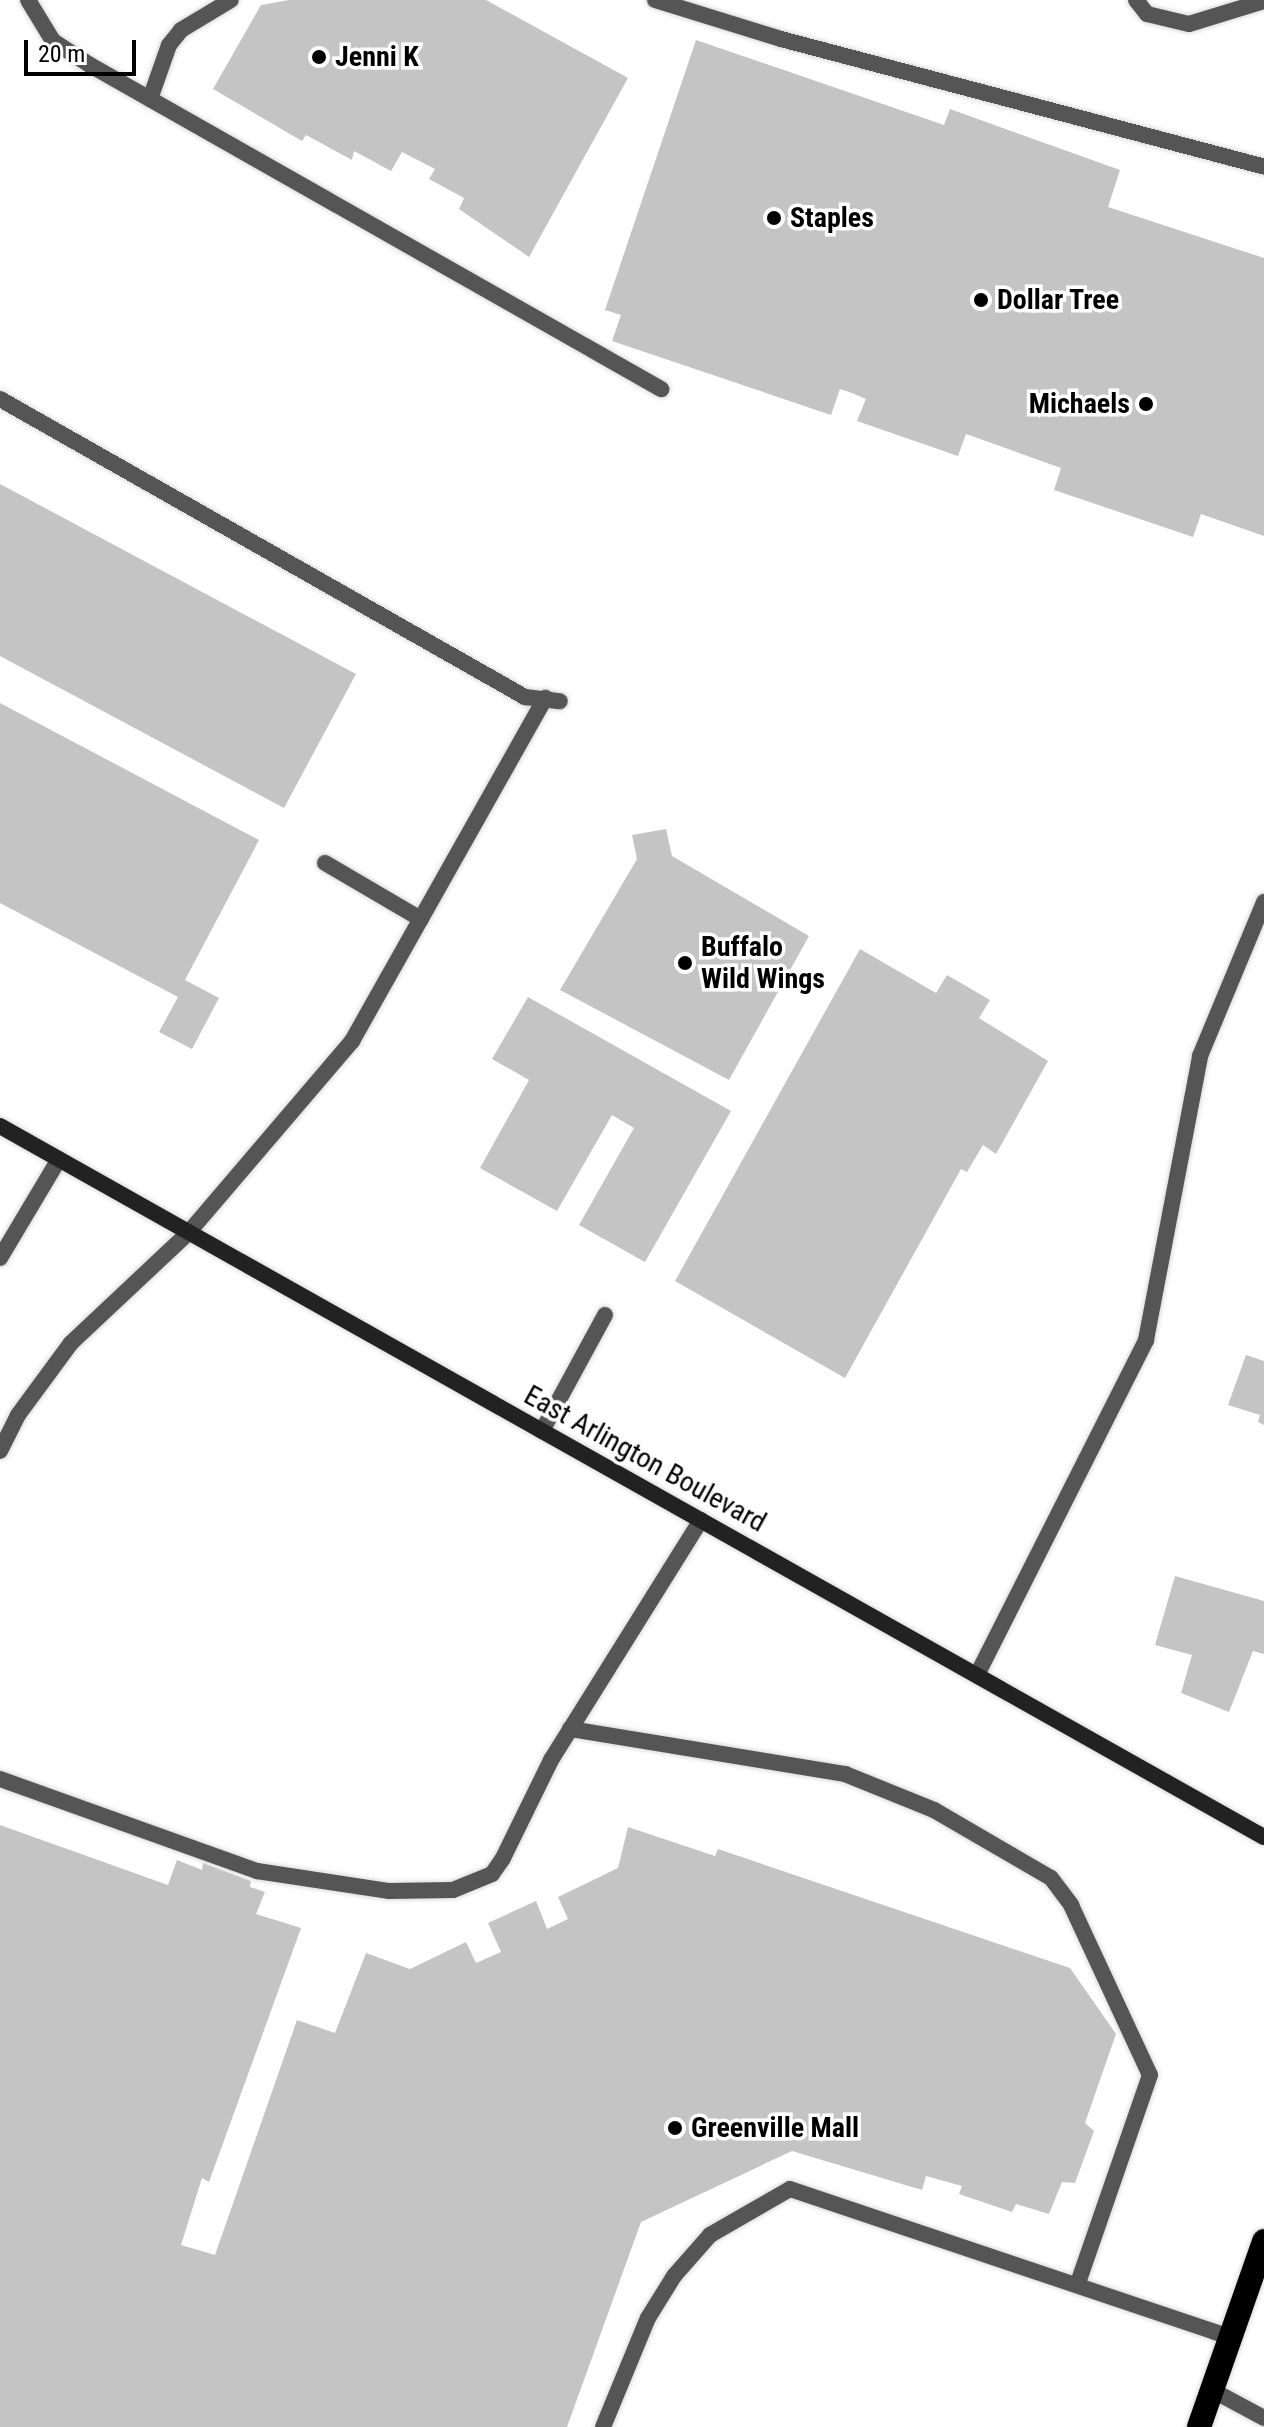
<!DOCTYPE html>
<style>
body{margin:0}
#map{position:relative;width:1264px;height:2427px;overflow:hidden;background:#fff;font-family:"Roboto Condensed",sans-serif}
div>[style]{position:absolute}
.building>*{inset:0;background:#c4c4c4}
.roads{filter:drop-shadow(0 0 2px #dbdbdb) drop-shadow(0 0 2px #dbdbdb)}
.lane>*{height:16px;margin:-8px;padding:0 8px;transform-origin:8px;border-radius:8px;background:#555}
.secondary>*{height:16px;margin:-8px;padding:0 8px;transform-origin:8px;border-radius:8px;background:#222}
.highway>*{height:24px;margin:-12px;padding:0 12px;transform-origin:12px;border-radius:12px;background:#000}
.dots>*{width:22px;height:22px;translate:-50% -50%;box-sizing:border-box;border:4px solid #fff;border-radius:50%}
span{translate:-50% -50%;white-space:nowrap;text-align:center;line-height:1.15;-webkit-text-stroke:7px #fff;paint-order:stroke}
.poi-label{font-size:28px;color:#000;font-weight:700}
.left{translate:0 -50%;text-align:left}
.right{translate:-100% -50%;text-align:right}
.street-label{font-size:28px;color:#000}
.scale{position:absolute;left:24px;top:40px;width:112px;height:36px;box-sizing:border-box;border:4px solid #000;border-top:0;padding-left:10px;font-size:24px;line-height:28px;white-space:nowrap;color:#000;-webkit-text-stroke:6px #fff;paint-order:stroke}
</style>
<div id="map">
<div class="building">
<i style="clip-path:polygon(289px 0,486px 0,628px 78px,529px 257px,459px 209px,464px 198px,429px 179px,435px 169px,402px 152px,391px 171px,354px 151px,352px 160px,306px 135px,302px 141px,213px 89px,261px 5px)"></i>
<i style="clip-path:polygon(696px 40px,944px 125px,950px 109px,1120px 170px,1108px 207px,1264px 258px,1264px 536px,1201px 514px,1193px 537px,1054px 490px,1061px 468px,966px 434px,958px 456px,857px 421px,866px 399px,852px 393px,840px 389px,831px 415px,612px 341px,621px 315px,605px 310px)"></i>
<i style="clip-path:polygon(0 484px,356px 674px,284px 808px,0 656px)"></i>
<i style="clip-path:polygon(0 703px,259px 840px,185px 980px,219px 998px,192px 1049px,159px 1032px,178px 997px,0 903px)"></i>
<i style="clip-path:polygon(666px 829px,672px 856px,809px 936px,729px 1080px,560px 990px,637px 859px,632px 835px)"></i>
<i style="clip-path:polygon(860px 949px,936px 993px,947px 975px,990px 1000px,979px 1018px,1048px 1061px,996px 1154px,983px 1145px,967px 1172px,961px 1169px,845px 1378px,675px 1281px)"></i>
<i style="clip-path:polygon(528px 997px,731px 1111px,645px 1262px,579px 1225px,634px 1128px,612px 1115px,557px 1211px,480px 1168px,529px 1080px,492px 1059px)"></i>
<i style="clip-path:polygon(1246px 1355px,1264px 1361px,1264px 1425px,1258px 1422px,1260px 1415px,1228px 1405px)"></i>
<i style="clip-path:polygon(1175px 1576px,1264px 1601px,1264px 1654px,1253px 1651px,1229px 1712px,1181px 1693px,1192px 1655px,1155px 1645px)"></i>
<i style="clip-path:polygon(0 1825px,168px 1885px,177px 1860px,202px 1870px,203px 1863px,251px 1881px,250px 1887px,265px 1892px,256px 1914px,301px 1928px,209px 2182px,202px 2178px,181px 2245px,215px 2255px,297px 2020px,335px 2033px,366px 1953px,410px 1969px,466px 1942px,476px 1963px,501px 1952px,488px 1923px,536px 1901px,547px 1929px,568px 1919px,558px 1897px,618px 1868px,628px 1827px,715px 1856px,718px 1849px,1070px 1968px,1116px 2034px,1085px 2123px,1094px 2131px,1075px 2183px,1062px 2182px,1049px 2214px,1016px 2204px,1012px 2212px,959px 2194px,962px 2186px,926px 2176px,922px 2190px,792px 2151px,641px 2222px,567px 2427px,0 2427px)"></i>
</div>
<div class="roads">
<div class="lane">
<i style="left:28px;top:0;width:48px;rotate:58.6deg"></i>
<i style="left:53px;top:41px;width:44px;rotate:33deg"></i>
<i style="left:90px;top:65px;width:657px;rotate:29.57deg"></i>
<i style="left:655px;top:0;width:132px;rotate:17.2deg"></i>
<i style="left:781px;top:39px;width:500px;rotate:14.8deg"></i>
<i style="left:1136px;top:0;width:18px;rotate:52deg"></i>
<i style="left:1147px;top:14px;width:43px;rotate:13.4deg"></i>
<i style="left:1189px;top:24px;width:78px;rotate:-17deg"></i>
<i style="left:150px;top:99px;width:57px;rotate:-70.6deg"></i>
<i style="left:169px;top:45px;width:19px;rotate:-51deg"></i>
<i style="left:181px;top:30px;width:58px;rotate:-31deg"></i>
<i style="left:0;top:399px;width:604px;rotate:29.58deg"></i>
<i style="left:525px;top:697px;width:35px;rotate:7deg"></i>
<i style="left:325px;top:863px;width:111px;rotate:30.3deg"></i>
<i style="left:0;top:1258px;width:115px;rotate:-59.2deg"></i>
<i style="left:542px;top:1431px;width:132px;rotate:-61.5deg"></i>
<i style="left:0;top:1451px;width:40px;rotate:-63.4deg"></i>
<i style="left:18px;top:1415px;width:89px;rotate:-53.6deg"></i>
<i style="left:71px;top:1343px;width:162px;rotate:-43.2deg"></i>
<i style="left:189px;top:1232px;width:251px;rotate:-49.5deg"></i>
<i style="left:352px;top:1041px;width:394px;rotate:-60.6deg"></i>
<i style="left:977px;top:1675px;width:375px;rotate:-63.2deg"></i>
<i style="left:1146px;top:1340px;width:289px;rotate:-79.2deg"></i>
<i style="left:1200px;top:1056px;width:167px;rotate:-67.4deg"></i>
<i style="left:570px;top:1729px;width:279px;rotate:9.3deg"></i>
<i style="left:845px;top:1774px;width:96px;rotate:22deg"></i>
<i style="left:934px;top:1810px;width:135px;rotate:30.2deg"></i>
<i style="left:1051px;top:1878px;width:34px;rotate:53deg"></i>
<i style="left:1071px;top:1905px;width:187px;rotate:65.1deg"></i>
<i style="left:1150px;top:2075px;width:220px;rotate:109.1deg"></i>
<i style="left:0;top:1779px;width:273px;rotate:19.7deg"></i>
<i style="left:257px;top:1871px;width:134px;rotate:8.6deg"></i>
<i style="left:389px;top:1891px;width:64px;rotate:-0.9deg"></i>
<i style="left:453px;top:1890px;width:42px;rotate:-22.3deg"></i>
<i style="left:492px;top:1874px;width:19px;rotate:-55deg"></i>
<i style="left:503px;top:1858px;width:109px;rotate:-63.9deg"></i>
<i style="left:551px;top:1760px;width:283px;rotate:-58deg"></i>
<i style="left:1212px;top:2390px;width:59px;rotate:28.3deg"></i>
<i style="left:603px;top:2427px;width:118px;rotate:-67.6deg"></i>
<i style="left:648px;top:2318px;width:49px;rotate:-58.2deg"></i>
<i style="left:674px;top:2276px;width:55px;rotate:-48.7deg"></i>
<i style="left:710px;top:2235px;width:92px;rotate:-29.9deg"></i>
<i style="left:790px;top:2189px;width:465px;rotate:18.6deg"></i>
</div>
<div class="secondary">
<i style="left:0;top:1126px;width:1450px;rotate:29.36deg"></i>
</div>
<div class="highway">
<i style="left:1199px;top:2427px;width:197px;rotate:-70.7deg"></i>
</div>
</div>
<div class="dots">
<i style="left:319px;top:57px;background:#000"></i>
<i style="left:774px;top:218px;background:#000"></i>
<i style="left:981px;top:300px;background:#000"></i>
<i style="left:1146px;top:404px;background:#000"></i>
<i style="left:685px;top:963px;background:#000"></i>
<i style="left:675px;top:2128px;background:#000"></i>
</div>
<div class="poi-label">
<span class="left" style="left:335px;top:57px">Jenni K</span>
<span class="left" style="left:790px;top:218px">Staples</span>
<span class="left" style="left:997px;top:300px">Dollar Tree</span>
<span class="right" style="left:1130px;top:404px">Michaels</span>
<span class="left" style="left:701px;top:963px">Buffalo<br>Wild Wings</span>
<span class="left" style="left:691px;top:2128px">Greenville Mall</span>
</div>
<div class="street-label">
<span style="left:645px;top:1459px;rotate:29deg">East Arlington Boulevard</span>
</div>
<div class="scale">20 m</div>
</div>
